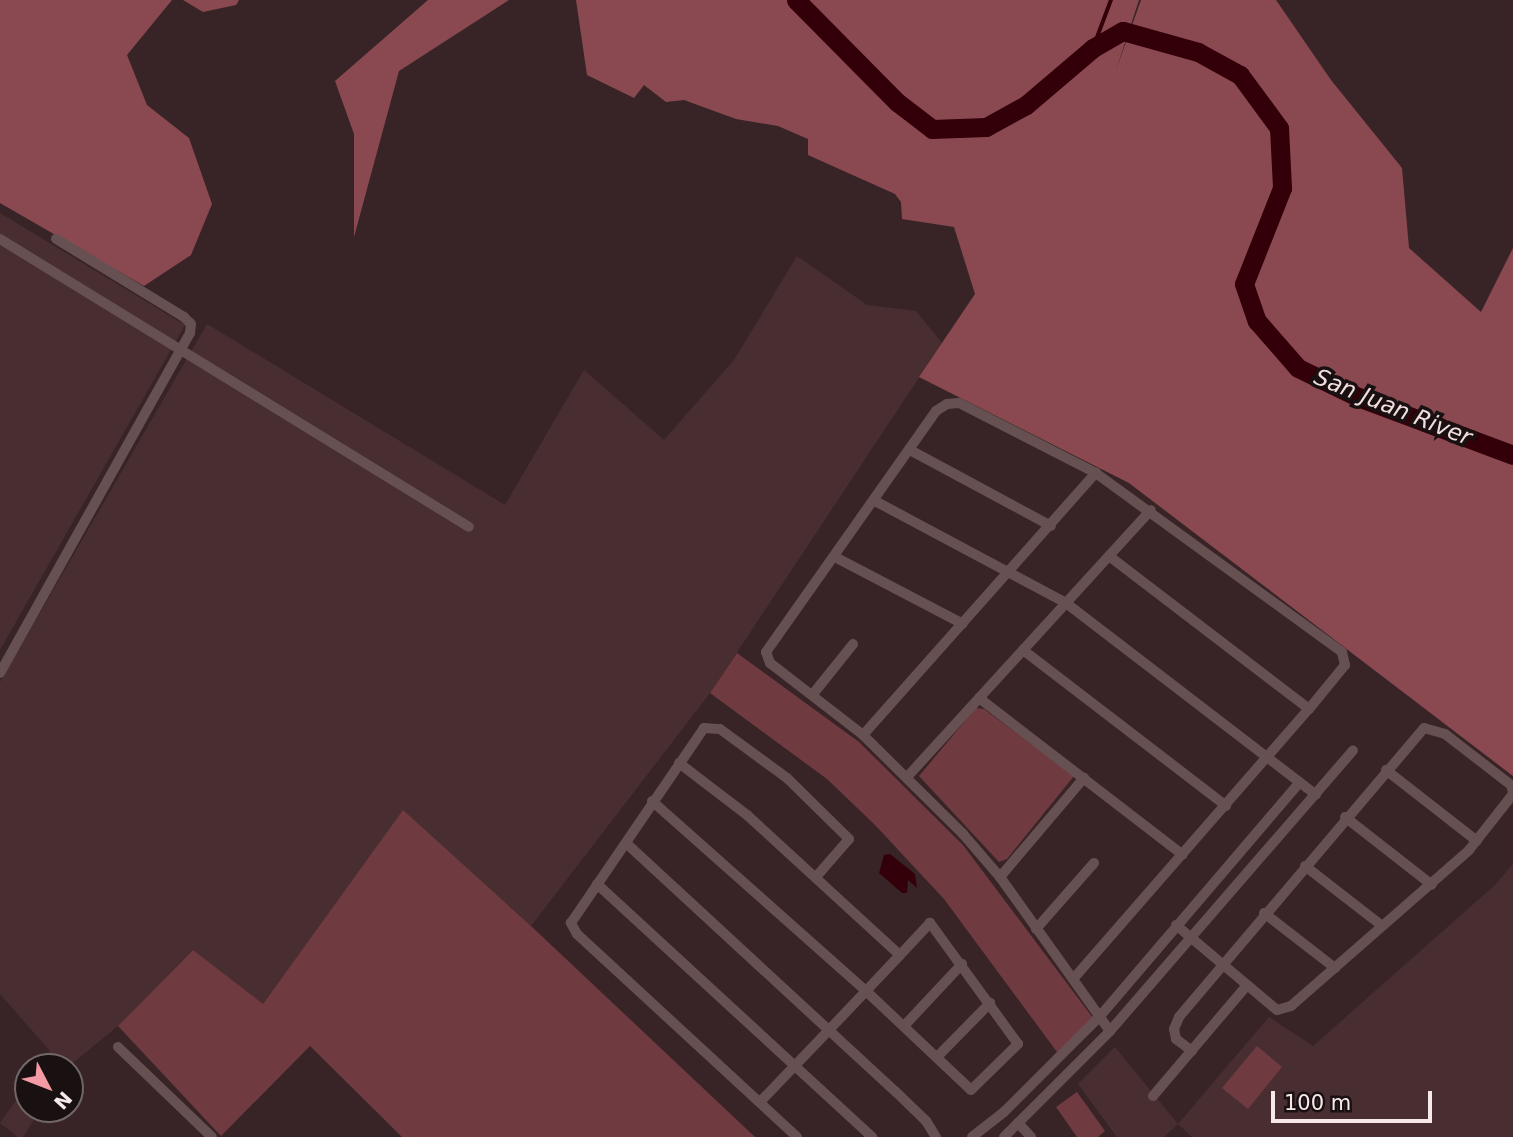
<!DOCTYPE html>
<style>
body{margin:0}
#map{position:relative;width:1513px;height:1137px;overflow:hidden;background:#382426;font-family:"DejaVu Sans",sans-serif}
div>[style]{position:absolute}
.built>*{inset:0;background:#492e31}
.green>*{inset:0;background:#703a41}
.forest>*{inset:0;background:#8a4951}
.water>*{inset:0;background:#33000a}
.stream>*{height:3.5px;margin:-1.75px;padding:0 1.75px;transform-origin:1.75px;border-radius:1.75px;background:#33000a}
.river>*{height:19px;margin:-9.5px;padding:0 9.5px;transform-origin:9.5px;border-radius:9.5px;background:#33000a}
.minor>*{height:10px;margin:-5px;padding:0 5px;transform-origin:5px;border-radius:5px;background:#675052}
span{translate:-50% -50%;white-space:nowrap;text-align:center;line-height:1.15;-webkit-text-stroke:7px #191011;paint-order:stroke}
.water-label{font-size:23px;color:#f3dedf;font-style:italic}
.north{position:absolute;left:14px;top:1053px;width:70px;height:70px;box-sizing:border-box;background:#191011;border:2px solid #726768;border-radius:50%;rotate:132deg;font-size:19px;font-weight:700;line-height:28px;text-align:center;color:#f7e9ea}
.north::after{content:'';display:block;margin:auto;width:24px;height:32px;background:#f49aa4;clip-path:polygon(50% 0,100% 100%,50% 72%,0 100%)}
.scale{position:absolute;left:1271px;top:1091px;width:161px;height:32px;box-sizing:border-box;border:4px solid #f7e9ea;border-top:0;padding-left:9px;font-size:21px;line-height:24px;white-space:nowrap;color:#f7e9ea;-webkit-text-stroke:5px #191011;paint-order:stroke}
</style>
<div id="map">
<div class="built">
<i style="clip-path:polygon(0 213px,185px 325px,0 650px)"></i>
<i style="clip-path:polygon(797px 256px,867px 305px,916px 311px,942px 343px,710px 693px,531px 926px,403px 811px,263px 1004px,192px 950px,118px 1026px,68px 1067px,39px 1067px,50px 1051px,0 994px,0 682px,207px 324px,505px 505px,584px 370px,664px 440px,734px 360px)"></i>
<i style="clip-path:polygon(1513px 864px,1513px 1137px,1192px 1137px,1178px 1124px,1164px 1137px,1117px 1137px,1078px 1084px,1115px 1047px,1178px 1124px,1269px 1017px,1313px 1046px,1495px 885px)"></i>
<i style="clip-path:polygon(28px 1083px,28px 1109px,41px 1109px,23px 1137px,18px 1137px,0 1123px)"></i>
</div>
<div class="green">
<i style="clip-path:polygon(737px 653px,859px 742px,963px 845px,1093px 1018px,1057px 1052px,944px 899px,875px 825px,827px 779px,710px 693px)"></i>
<i style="clip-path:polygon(976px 708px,984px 709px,1074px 776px,1007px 859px,999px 862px,919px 776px)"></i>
<i style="clip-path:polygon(403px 810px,531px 926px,755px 1137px,402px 1137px,310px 1046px,221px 1136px,118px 1026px,193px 950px,263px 1004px)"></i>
<i style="clip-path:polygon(1257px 1046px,1282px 1067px,1248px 1109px,1222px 1088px)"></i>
<i style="clip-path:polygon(1077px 1092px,1105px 1131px,1098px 1137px,1077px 1137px,1056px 1107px)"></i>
</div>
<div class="forest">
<i style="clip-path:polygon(0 0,172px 0,127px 55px,147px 105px,189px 138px,212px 204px,191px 255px,144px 286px,0 203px)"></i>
<i style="clip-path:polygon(183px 0,239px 0,236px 5px,203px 12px)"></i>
<i style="clip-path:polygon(428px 0,509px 0,399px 71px,354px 237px,354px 134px,335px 81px)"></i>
<i style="clip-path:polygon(576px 0,1139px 0,1116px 70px,1141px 0,1276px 0,1331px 80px,1402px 168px,1409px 248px,1481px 312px,1513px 248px,1513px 776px,1129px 483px,919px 377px,975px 294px,954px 227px,902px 219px,901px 202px,895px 194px,808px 155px,808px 139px,778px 126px,736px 119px,684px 100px,666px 102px,644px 85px,634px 98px,587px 75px)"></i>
</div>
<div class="water">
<i style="clip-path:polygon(890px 854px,915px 874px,917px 888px,908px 880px,907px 893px,902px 893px,879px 873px,884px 855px)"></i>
</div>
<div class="stream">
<i style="left:1093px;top:48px;width:51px;rotate:-69.4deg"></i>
</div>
<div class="river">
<i style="left:796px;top:0;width:144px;rotate:45.3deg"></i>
<i style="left:897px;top:102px;width:44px;rotate:37.6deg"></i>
<i style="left:932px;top:129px;width:54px;rotate:-2.1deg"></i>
<i style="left:986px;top:127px;width:46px;rotate:-28.8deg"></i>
<i style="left:1026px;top:105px;width:88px;rotate:-40.4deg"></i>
<i style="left:1093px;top:48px;width:34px;rotate:-30deg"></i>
<i style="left:1123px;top:31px;width:78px;rotate:15.6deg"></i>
<i style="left:1198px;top:52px;width:48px;rotate:28.7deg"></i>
<i style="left:1240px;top:75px;width:66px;rotate:53.7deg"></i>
<i style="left:1279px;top:128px;width:60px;rotate:87.1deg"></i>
<i style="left:1282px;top:188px;width:103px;rotate:111.6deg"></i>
<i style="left:1244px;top:284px;width:39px;rotate:71deg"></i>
<i style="left:1257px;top:321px;width:62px;rotate:48.9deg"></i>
<i style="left:1298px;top:368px;width:67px;rotate:25.8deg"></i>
<i style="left:1358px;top:397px;width:165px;rotate:20.5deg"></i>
</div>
<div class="minor">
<i style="left:0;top:239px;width:550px;rotate:31.55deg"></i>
<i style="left:910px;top:450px;width:160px;rotate:28.3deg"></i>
<i style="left:875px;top:501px;width:217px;rotate:28.1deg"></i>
<i style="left:1066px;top:603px;width:315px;rotate:37.5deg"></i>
<i style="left:1109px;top:556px;width:252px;rotate:37.4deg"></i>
<i style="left:835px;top:557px;width:144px;rotate:27.6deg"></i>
<i style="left:1023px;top:650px;width:256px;rotate:37.5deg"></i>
<i style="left:0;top:673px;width:389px;rotate:-60.8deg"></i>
<i style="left:190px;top:333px;width:9px;rotate:-84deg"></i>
<i style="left:191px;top:324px;width:10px;rotate:-135deg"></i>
<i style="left:184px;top:317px;width:150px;rotate:-148.6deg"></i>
<i style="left:813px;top:694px;width:64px;rotate:-51.3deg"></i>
<i style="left:979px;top:698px;width:257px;rotate:37.6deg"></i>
<i style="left:863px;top:735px;width:351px;rotate:-48.4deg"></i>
<i style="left:679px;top:763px;width:86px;rotate:37.4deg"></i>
<i style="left:747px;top:815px;width:207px;rotate:42.5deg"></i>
<i style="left:1386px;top:770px;width:115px;rotate:38deg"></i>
<i style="left:908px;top:776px;width:360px;rotate:-47.6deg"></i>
<i style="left:652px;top:801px;width:286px;rotate:41.6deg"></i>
<i style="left:866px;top:991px;width:144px;rotate:43.3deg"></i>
<i style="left:971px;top:1090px;width:66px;rotate:-44.4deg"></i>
<i style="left:1018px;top:1044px;width:150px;rotate:-126deg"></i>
<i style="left:930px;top:923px;width:44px;rotate:133.2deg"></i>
<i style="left:900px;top:955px;width:50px;rotate:133.4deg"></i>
<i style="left:866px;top:991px;width:54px;rotate:133.5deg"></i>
<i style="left:829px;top:1030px;width:100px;rotate:133.8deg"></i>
<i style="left:1345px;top:817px;width:110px;rotate:38deg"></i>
<i style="left:626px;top:843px;width:367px;rotate:42.7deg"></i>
<i style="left:896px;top:1092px;width:42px;rotate:44deg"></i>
<i style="left:926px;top:1121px;width:19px;rotate:58deg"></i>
<i style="left:1305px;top:866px;width:96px;rotate:37.8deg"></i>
<i style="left:1000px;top:877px;width:130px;rotate:-49.7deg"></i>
<i style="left:597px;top:884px;width:374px;rotate:42.6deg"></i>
<i style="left:1264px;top:913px;width:90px;rotate:37.8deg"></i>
<i style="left:1176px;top:925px;width:132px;rotate:40.1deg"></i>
<i style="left:1277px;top:1010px;width:15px;rotate:-16deg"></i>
<i style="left:1291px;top:1006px;width:237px;rotate:-41.2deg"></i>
<i style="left:1469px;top:850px;width:71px;rotate:-51.8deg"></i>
<i style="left:1036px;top:929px;width:88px;rotate:-48.7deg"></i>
<i style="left:1074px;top:978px;width:357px;rotate:-48.9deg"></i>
<i style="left:1309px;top:709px;width:57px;rotate:-50.7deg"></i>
<i style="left:1345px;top:665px;width:13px;rotate:-103deg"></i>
<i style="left:1342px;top:652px;width:304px;rotate:-144deg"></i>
<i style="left:1096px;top:473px;width:154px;rotate:-152.9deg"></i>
<i style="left:959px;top:403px;width:12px;rotate:175deg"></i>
<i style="left:947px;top:404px;width:13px;rotate:148deg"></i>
<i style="left:936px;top:411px;width:295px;rotate:125.2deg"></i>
<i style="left:766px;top:652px;width:12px;rotate:70deg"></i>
<i style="left:770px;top:663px;width:118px;rotate:37.7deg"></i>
<i style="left:863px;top:735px;width:141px;rotate:44.7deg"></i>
<i style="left:963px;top:834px;width:57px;rotate:49.3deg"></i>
<i style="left:1000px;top:877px;width:189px;rotate:54.5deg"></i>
<i style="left:904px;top:1026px;width:85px;rotate:-46.9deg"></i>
<i style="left:118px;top:1047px;width:130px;rotate:43.8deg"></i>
<i style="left:1192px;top:1051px;width:20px;rotate:-143deg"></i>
<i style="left:1176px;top:1039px;width:10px;rotate:-101deg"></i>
<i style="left:1174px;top:1029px;width:13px;rotate:-67deg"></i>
<i style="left:1179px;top:1017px;width:379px;rotate:-49.7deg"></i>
<i style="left:1424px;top:728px;width:22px;rotate:16deg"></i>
<i style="left:1445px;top:734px;width:83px;rotate:37.7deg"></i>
<i style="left:1511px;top:785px;width:7px;rotate:74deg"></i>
<i style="left:937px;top:1057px;width:76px;rotate:-45.5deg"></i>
<i style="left:1153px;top:1096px;width:145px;rotate:-49.7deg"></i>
<i style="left:1018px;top:1123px;width:19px;rotate:47deg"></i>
<i style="left:797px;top:1137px;width:299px;rotate:-137.3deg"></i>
<i style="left:577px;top:934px;width:13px;rotate:-119deg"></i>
<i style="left:571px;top:923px;width:236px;rotate:-55.7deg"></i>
<i style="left:704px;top:728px;width:16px;rotate:4deg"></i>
<i style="left:720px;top:729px;width:83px;rotate:36.2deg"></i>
<i style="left:787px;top:778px;width:87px;rotate:44.5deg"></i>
<i style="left:849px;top:839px;width:50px;rotate:131deg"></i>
<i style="left:972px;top:1137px;width:41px;rotate:-38deg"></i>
<i style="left:1004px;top:1112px;width:137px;rotate:-45deg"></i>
<i style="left:1101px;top:1015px;width:306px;rotate:-49.5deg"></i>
<i style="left:1004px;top:1137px;width:150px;rotate:-45deg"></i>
<i style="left:1110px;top:1031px;width:371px;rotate:-49.1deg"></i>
</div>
<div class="water-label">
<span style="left:1393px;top:407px;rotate:22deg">San Juan River</span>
</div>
<div class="north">N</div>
<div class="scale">100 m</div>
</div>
